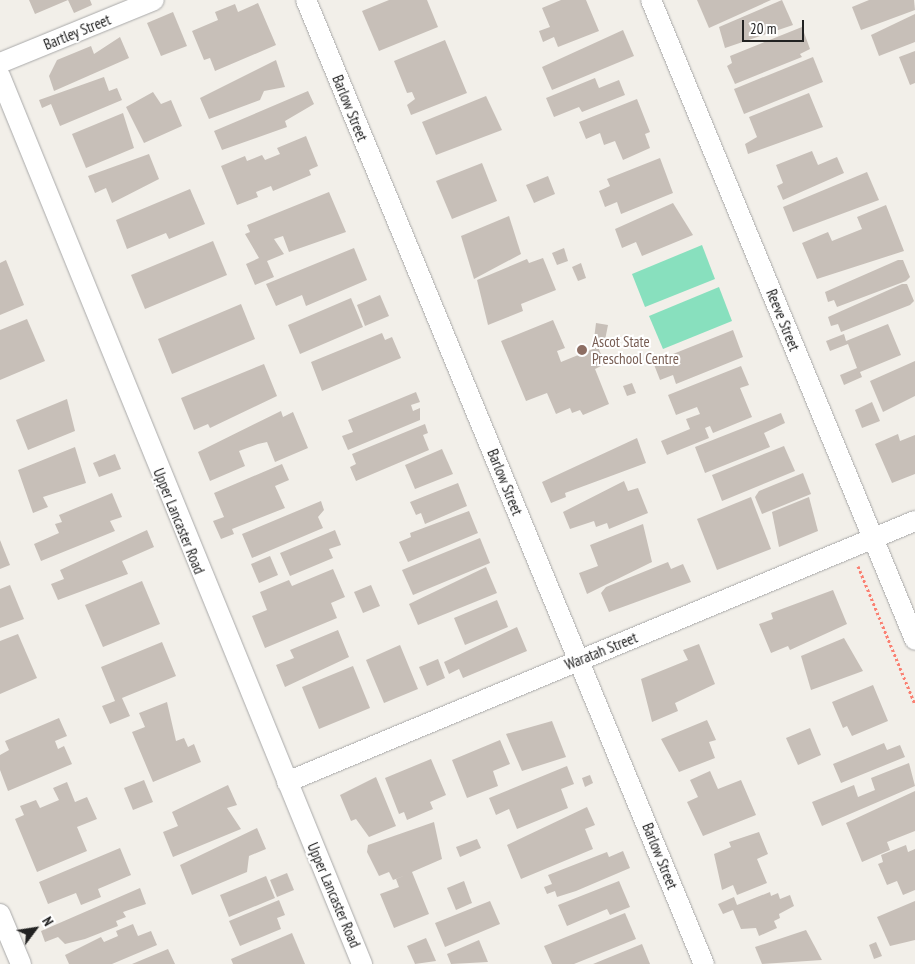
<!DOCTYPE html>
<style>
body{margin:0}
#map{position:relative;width:915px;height:964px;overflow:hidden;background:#f2efe9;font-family:"PT Sans Narrow",sans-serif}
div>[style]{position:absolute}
.pitch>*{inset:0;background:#88e0be}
.building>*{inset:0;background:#c7bfb8}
.path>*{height:3px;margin-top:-1.5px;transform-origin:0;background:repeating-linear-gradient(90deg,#fa8072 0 2.5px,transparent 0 5px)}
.roads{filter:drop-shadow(0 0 1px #a9a9a9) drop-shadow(0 0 1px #a9a9a9)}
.minor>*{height:20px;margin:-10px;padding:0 10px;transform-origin:10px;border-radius:10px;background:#fff}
.dots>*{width:14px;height:14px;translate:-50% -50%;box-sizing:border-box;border:2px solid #fff;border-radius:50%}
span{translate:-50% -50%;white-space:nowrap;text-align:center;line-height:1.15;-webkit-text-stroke:4px #fff;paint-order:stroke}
.street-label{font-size:15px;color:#222}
.education-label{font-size:15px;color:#785e54}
.left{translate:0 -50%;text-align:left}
.north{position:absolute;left:10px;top:904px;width:50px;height:50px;-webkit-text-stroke:4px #fff;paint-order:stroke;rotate:59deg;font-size:14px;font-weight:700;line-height:20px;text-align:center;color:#222}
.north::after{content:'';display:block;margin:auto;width:18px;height:22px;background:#222;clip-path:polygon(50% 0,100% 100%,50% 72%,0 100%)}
.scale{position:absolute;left:742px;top:20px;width:62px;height:22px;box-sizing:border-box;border:2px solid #222;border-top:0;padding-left:6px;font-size:15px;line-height:18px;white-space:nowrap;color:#222;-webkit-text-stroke:4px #fff;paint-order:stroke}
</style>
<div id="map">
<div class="pitch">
<i style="clip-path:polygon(702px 245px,715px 279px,645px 307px,632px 274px)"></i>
<i style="clip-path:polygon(719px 287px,732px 321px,663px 349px,649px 316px)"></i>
</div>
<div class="building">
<i style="clip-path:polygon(29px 0,90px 0,92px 5px,74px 13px,68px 0,35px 14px)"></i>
<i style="clip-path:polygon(389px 0,427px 0,438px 27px,379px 51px,362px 11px)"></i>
<i style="clip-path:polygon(561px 0,586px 0,599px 31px,558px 47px,554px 37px,543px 42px,539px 31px,550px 27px,542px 8px)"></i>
<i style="clip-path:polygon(697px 0,771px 0,709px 28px)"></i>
<i style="clip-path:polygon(782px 0,793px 25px,725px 48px,719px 27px)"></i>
<i style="clip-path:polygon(869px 0,914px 0,915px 10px,861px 30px,852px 7px)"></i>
<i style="clip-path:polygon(258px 3px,276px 45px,215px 71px,210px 58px,204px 60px,192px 31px,218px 20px,215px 12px,235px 4px,238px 12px)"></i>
<i style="clip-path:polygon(173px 12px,187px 46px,161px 56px,147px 23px)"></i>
<i style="clip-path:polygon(915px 14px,915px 42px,879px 56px,871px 35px)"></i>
<i style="clip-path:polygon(802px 27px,810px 49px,800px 54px,802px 57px,735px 84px,727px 66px,732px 63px,730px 56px)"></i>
<i style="clip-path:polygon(623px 30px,634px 56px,552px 90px,542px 67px)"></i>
<i style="clip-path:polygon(120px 37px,129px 58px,54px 91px,49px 76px,57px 60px,91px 46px,94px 54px)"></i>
<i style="clip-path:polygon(445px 40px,467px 93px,411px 115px,407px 105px,415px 99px,412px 92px,407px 93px,394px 61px)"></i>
<i style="clip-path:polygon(915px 51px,915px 83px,910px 85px,899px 57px)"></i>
<i style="clip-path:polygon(813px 57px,823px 82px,744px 114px,734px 89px)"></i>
<i style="clip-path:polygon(276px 60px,285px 87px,264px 91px,260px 100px,209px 119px,200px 98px)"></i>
<i style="clip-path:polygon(104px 77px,109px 91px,117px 88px,122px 100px,60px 126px,51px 104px,42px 108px,39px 100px)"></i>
<i style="clip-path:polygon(595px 78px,599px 88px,619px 80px,625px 95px,582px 112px,579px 107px,554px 117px,546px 98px)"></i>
<i style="clip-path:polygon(308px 91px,314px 104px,285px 121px,287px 127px,222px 150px,214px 131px)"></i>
<i style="clip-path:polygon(153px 92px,161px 104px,171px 100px,182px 126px,144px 143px,126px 107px)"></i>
<i style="clip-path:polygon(809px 93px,823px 127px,748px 154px,745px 144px,757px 137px,749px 117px)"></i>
<i style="clip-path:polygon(486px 96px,502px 130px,436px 155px,422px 122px)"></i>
<i style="clip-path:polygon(637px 99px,650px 132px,645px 134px,650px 148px,623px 160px,615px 141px,604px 145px,600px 133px,586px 139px,579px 122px)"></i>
<i style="clip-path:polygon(123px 113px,134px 148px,86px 168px,72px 134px)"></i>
<i style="clip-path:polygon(306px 136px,318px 166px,309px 170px,311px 175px,273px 191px,271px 186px,256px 192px,258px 197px,237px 205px,221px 166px,245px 156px,247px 161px,262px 155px,265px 160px,280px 154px,277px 148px)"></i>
<i style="clip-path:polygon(812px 151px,818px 165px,837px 157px,844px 173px,783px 200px,777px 186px,783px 183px,776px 165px)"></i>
<i style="clip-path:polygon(149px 154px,159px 179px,112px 203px,106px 188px,95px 193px,88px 176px)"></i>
<i style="clip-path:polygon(660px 158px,673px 193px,621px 214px,617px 202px,605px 207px,599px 191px,610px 186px,607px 179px)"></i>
<i style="clip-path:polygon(482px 163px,497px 201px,452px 219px,436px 181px)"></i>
<i style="clip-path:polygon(867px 172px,879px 200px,793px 232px,783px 207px)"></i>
<i style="clip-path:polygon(548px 176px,555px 194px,534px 203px,526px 185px)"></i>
<i style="clip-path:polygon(190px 189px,205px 224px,169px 239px,166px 233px,127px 249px,116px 220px)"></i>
<i style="clip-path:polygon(329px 192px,346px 232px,289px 252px,283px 236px,274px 239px,284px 254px,267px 261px,274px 277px,255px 285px,246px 264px,259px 258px,245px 234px,250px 232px,247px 225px)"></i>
<i style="clip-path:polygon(673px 203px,693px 235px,642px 256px,636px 242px,622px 248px,615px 229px)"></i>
<i style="clip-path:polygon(886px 205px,904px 251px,817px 279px,802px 243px,828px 232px,832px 241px,862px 229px,857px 217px)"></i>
<i style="clip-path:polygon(509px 216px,521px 254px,474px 279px,461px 236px)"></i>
<i style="clip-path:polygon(213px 241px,227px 275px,145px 309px,131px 275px)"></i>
<i style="clip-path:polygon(354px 248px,367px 280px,306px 306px,302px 295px,276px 306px,266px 284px)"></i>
<i style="clip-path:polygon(564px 248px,568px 261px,557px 265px,552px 253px)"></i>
<i style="clip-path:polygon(543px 258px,556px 290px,521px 304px,523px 311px,488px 325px,477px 280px,527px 259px,529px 263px)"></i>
<i style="clip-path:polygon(6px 260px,24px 305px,0 315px,0 263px)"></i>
<i style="clip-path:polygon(898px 260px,903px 260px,910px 277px,906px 281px,837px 307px,834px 300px,828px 302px,825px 292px)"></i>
<i style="clip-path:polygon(581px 263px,586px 278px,578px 281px,572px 267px)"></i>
<i style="clip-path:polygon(902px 284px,907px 284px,914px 301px,910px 305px,841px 332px,838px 324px,831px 326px,828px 317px)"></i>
<i style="clip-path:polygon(380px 295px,389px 316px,365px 326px,357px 305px)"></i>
<i style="clip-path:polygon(351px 298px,363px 327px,300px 354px,288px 325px)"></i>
<i style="clip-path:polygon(241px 304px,255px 339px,172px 374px,158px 339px)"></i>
<i style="clip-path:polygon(27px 319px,45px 361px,0 380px,0 330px)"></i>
<i style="clip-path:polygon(553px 320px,565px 348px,557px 351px,561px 362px,598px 347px,605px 364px,595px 369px,609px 404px,583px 415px,580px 410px,572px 413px,570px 408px,556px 414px,547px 393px,526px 401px,501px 341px)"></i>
<i style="clip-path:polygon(596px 323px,608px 325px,605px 340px,594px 339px)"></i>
<i style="clip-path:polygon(888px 324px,901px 355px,860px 372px,862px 377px,844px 385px,840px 375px,857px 368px,848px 344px,830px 351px,826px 341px,844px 334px,846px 341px)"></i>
<i style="clip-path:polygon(733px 330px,743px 357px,676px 384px,673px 375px,660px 380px,653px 362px)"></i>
<i style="clip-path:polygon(382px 333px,385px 340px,392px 337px,401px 358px,322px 391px,311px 362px)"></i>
<i style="clip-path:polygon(915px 361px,915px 396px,883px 412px,870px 381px)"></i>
<i style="clip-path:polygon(264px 364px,277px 396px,210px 428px,208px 424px,194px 430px,181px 398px)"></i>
<i style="clip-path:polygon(741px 366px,749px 385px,740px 388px,752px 417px,713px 433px,710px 426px,705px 428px,709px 438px,667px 455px,661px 441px,690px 429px,686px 419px,700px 414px,697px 407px,676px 415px,668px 395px)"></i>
<i style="clip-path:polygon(632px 383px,636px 393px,627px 396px,623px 386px)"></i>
<i style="clip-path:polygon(416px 392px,420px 402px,411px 405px,413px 411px,420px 408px,420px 420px,348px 450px,342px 436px,353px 432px,348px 420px)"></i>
<i style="clip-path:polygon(67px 399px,75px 431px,28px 450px,16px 420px)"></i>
<i style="clip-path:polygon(872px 402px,880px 421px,862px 428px,855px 410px)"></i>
<i style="clip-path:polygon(281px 411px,283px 417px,293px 412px,308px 448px,275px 462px,267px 442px,258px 444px,239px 451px,245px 466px,210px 481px,198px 452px)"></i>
<i style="clip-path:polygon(781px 413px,785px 423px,764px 433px,770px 447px,705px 473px,695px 447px)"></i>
<i style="clip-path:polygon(425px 424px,428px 433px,423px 435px,429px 450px,356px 481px,350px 467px,356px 464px,352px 454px)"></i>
<i style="clip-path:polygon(898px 434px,900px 441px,915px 435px,915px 474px,892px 483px,875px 444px)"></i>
<i style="clip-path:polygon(637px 438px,646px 463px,565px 493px,566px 497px,551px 503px,542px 482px)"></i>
<i style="clip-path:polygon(784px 446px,795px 471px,722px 501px,712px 475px)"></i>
<i style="clip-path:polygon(75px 447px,86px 483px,43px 497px,48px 507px,33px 513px,18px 470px)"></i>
<i style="clip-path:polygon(442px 449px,453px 474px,415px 489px,405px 465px)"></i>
<i style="clip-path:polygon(115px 454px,121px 469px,99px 477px,93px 463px)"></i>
<i style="clip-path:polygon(282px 464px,289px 480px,275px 486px,285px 508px,232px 529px,234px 534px,221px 539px,213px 521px,224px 517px,214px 493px)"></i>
<i style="clip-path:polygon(803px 473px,811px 494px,762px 514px,755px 497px,759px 491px)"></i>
<i style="clip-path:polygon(624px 481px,628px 491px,638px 488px,648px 513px,609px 529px,607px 523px,596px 527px,594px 521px,570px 529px,563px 512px)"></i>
<i style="clip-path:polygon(458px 483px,467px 506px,425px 524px,421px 513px,416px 515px,410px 502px)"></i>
<i style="clip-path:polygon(112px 493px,122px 517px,110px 521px,115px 531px,41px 561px,34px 544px,59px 533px,55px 524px,62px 522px,59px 515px)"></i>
<i style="clip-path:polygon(751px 497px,771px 549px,717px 570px,697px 519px)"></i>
<i style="clip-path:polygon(809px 497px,818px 531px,779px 547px,772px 512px)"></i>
<i style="clip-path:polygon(321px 501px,324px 510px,318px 517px,323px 528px,252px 558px,242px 534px)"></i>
<i style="clip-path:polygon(469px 511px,478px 533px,408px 562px,399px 542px,411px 537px,410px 533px)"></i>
<i style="clip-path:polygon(643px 524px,652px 562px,587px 594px,579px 573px,598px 566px,590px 545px)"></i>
<i style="clip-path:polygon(147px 530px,154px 547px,122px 561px,128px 574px,58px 600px,51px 584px,64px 579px,60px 570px)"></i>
<i style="clip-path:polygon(335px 530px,341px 545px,329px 549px,333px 558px,290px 576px,280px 553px)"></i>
<i style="clip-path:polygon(480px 538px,490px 563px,413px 595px,402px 570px)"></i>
<i style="clip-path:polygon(0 540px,10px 565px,0 569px)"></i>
<i style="clip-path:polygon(270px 556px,278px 575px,259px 583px,251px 564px)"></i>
<i style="clip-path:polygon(668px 562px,671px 569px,683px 564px,691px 582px,609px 612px,601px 593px,606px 587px)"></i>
<i style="clip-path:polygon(486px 567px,497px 593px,418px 625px,409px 604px)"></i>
<i style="clip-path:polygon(333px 569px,345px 597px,331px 603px,337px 618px,265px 648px,252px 616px,267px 610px,260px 592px,289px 580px,292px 586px)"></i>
<i style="clip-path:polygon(142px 581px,160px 624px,103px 647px,85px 605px)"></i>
<i style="clip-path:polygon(10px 585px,24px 619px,0 628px,0 589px)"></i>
<i style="clip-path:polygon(371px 585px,380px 606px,363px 613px,354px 592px)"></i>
<i style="clip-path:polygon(833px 590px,847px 624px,790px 650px,788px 646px,771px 653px,759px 624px,773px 619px,771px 613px)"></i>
<i style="clip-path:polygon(497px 600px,508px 627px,465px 645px,454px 618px)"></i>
<i style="clip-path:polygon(517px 627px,527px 651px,463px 678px,459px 669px,449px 674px,444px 662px)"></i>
<i style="clip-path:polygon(338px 630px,349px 657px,285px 687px,276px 665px,294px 658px,290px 650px)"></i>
<i style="clip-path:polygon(18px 634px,37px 678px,0 694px,0 641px)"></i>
<i style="clip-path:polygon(844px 638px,863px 671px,811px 690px,801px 656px)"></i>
<i style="clip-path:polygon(162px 642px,176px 676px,122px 698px,130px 716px,110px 724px,102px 706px,115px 701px,101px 667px)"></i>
<i style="clip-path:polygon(699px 644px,715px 684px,675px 703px,678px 711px,652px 722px,641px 679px,688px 660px,683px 650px)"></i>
<i style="clip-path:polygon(400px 645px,418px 689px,384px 703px,366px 660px)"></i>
<i style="clip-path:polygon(438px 659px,445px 678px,427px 686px,419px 667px)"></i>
<i style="clip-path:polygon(353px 666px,370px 708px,319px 729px,302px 687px)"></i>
<i style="clip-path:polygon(873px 685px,888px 721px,852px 736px,847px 726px,843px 728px,832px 702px)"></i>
<i style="clip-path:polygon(167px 702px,176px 741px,184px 738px,188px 747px,194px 744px,201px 762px,153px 782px,132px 732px,145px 727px,139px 713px)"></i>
<i style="clip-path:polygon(59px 718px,67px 736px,55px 741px,58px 749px,64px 746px,72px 764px,8px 791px,0 770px,0 755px,9px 750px,5px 741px)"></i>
<i style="clip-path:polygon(707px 720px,716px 740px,709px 742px,715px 758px,679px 772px,661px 739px)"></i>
<i style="clip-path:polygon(552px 721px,566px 757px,522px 771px,506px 734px)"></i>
<i style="clip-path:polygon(810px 728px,821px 755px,798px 765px,786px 738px)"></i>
<i style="clip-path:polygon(500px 740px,510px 764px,493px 771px,498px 786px,467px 798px,452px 760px)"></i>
<i style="clip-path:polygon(884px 743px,887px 750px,900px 745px,905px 757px,841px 783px,833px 764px)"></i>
<i style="clip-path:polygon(431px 759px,446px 795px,430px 802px,433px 809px,407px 820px,404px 812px,399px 814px,385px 778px)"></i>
<i style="clip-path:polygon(909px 763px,915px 786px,822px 826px,812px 802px,854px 785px,858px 797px,875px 790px,871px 778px)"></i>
<i style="clip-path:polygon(567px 766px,574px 784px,561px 789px,568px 808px,517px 829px,509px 809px,496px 815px,489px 798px)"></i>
<i style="clip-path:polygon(710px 771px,718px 789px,741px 780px,756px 815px,703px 836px,687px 802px,698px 797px,690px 780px)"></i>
<i style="clip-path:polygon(590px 775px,593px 783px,585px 787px,582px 778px)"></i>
<i style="clip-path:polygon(376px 777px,396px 826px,369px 837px,356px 819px,351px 821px,340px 795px)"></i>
<i style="clip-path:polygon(144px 780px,153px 802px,133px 810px,124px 788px)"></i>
<i style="clip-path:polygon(67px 782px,75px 802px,87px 797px,97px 819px,77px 827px,87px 851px,37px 872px,15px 819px,24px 815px,20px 806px,36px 800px,40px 808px,59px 800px,53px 788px)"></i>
<i style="clip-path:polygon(228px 785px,237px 805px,227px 808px,241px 829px,173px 857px,163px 832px,178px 826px,172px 812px)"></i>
<i style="clip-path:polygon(915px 791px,915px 831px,887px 842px,890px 850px,862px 862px,846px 823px)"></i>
<i style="clip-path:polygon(587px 807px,595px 825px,585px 829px,593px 849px,521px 879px,507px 845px)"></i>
<i style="clip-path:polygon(434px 822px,442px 859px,412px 872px,429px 914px,394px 928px,380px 894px,399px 887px,396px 879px,406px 875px,393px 880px,389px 872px,379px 876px,367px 852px,368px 845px)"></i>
<i style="clip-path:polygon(257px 828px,266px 849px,249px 856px,247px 872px,192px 895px,180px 865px)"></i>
<i style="clip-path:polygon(759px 832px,768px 854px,757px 859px,767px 883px,737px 895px,733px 885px,722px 890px,714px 854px,731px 847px,729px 842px)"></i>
<i style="clip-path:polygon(477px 839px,481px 848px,460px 857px,456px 847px)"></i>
<i style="clip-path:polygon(906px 845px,908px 852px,915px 849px,915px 890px,903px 895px,897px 881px,887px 885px,878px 864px,883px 862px,881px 855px)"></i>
<i style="clip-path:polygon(120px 848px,131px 875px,98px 889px,101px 897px,81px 905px,76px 893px,48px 904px,39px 882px)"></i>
<i style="clip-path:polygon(623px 851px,630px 868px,576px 891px,557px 897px,555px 891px,547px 894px,544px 887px,552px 884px,548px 875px,607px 852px,609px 857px)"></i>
<i style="clip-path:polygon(287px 873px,294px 890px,277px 897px,270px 880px)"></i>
<i style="clip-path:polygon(266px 876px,275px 898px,229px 917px,220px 895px)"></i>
<i style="clip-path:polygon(464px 881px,472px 903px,456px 910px,447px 888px)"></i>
<i style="clip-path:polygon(619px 881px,630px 907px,610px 915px,607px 909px,567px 926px,558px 905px)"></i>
<i style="clip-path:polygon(140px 888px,146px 904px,123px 912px,126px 917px,116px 921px,118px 926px,85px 939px,65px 944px,58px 937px,45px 942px,41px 931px)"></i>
<i style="clip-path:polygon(770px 892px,771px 896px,778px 893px,780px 899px,790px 895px,794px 906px,779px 914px,780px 918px,774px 921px,777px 928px,759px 936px,756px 928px,741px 929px,733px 910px,723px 914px,718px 904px,734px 897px,737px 905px)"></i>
<i style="clip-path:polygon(279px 900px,285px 915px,277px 918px,281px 929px,240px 946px,229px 921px)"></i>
<i style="clip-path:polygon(490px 901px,500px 924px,445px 947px,435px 923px)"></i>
<i style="clip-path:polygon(915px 901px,915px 940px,890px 946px,877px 917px)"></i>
<i style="clip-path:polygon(625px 913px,636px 939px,574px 964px,552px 964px,544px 946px)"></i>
<i style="clip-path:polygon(133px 924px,138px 936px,151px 931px,157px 945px,112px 964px,69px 964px,65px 955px,101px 937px,104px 942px,118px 936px,116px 931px)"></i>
<i style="clip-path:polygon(806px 930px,822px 960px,762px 964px,755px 947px)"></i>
<i style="clip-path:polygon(292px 933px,305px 964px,233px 964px,231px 959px)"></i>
<i style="clip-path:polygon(426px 938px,436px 961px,415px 964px,407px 946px)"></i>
<i style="clip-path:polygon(479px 940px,488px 962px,451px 964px,447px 954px)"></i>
<i style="clip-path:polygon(876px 942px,882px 956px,874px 959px,869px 945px)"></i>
<i style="clip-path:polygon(642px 944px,650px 964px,593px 964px)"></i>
<i style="clip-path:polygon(168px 949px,175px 964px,132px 964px)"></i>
</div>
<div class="path">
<i style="left:858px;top:566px;width:149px;rotate:67.6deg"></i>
</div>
<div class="roads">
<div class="minor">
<i style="left:306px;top:0;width:1043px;rotate:67.57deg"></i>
<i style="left:651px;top:0;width:692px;rotate:67.58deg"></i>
<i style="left:0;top:63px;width:166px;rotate:-22.2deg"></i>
<i style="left:0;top:76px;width:959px;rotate:67.82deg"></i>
<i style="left:287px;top:782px;width:680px;rotate:-22.57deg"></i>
<i style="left:0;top:914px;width:54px;rotate:67.2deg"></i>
</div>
</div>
<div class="dots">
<i style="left:582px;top:350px;background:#8d6e63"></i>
</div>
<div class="street-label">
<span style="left:77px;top:32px;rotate:-22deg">Bartley Street</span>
<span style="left:350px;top:108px;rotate:68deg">Barlow Street</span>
<span style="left:783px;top:320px;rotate:68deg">Reeve Street</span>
<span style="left:505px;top:482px;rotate:68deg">Barlow Street</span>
<span style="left:179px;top:521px;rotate:68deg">Upper Lancaster Road</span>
<span style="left:601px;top:651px;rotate:-22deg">Waratah Street</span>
<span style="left:660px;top:856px;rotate:68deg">Barlow Street</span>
<span style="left:334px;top:895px;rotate:67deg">Upper Lancaster Road</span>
</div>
<div class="education-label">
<span class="left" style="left:592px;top:350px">Ascot State<br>Preschool Centre</span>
</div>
<div class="north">N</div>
<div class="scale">20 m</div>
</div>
